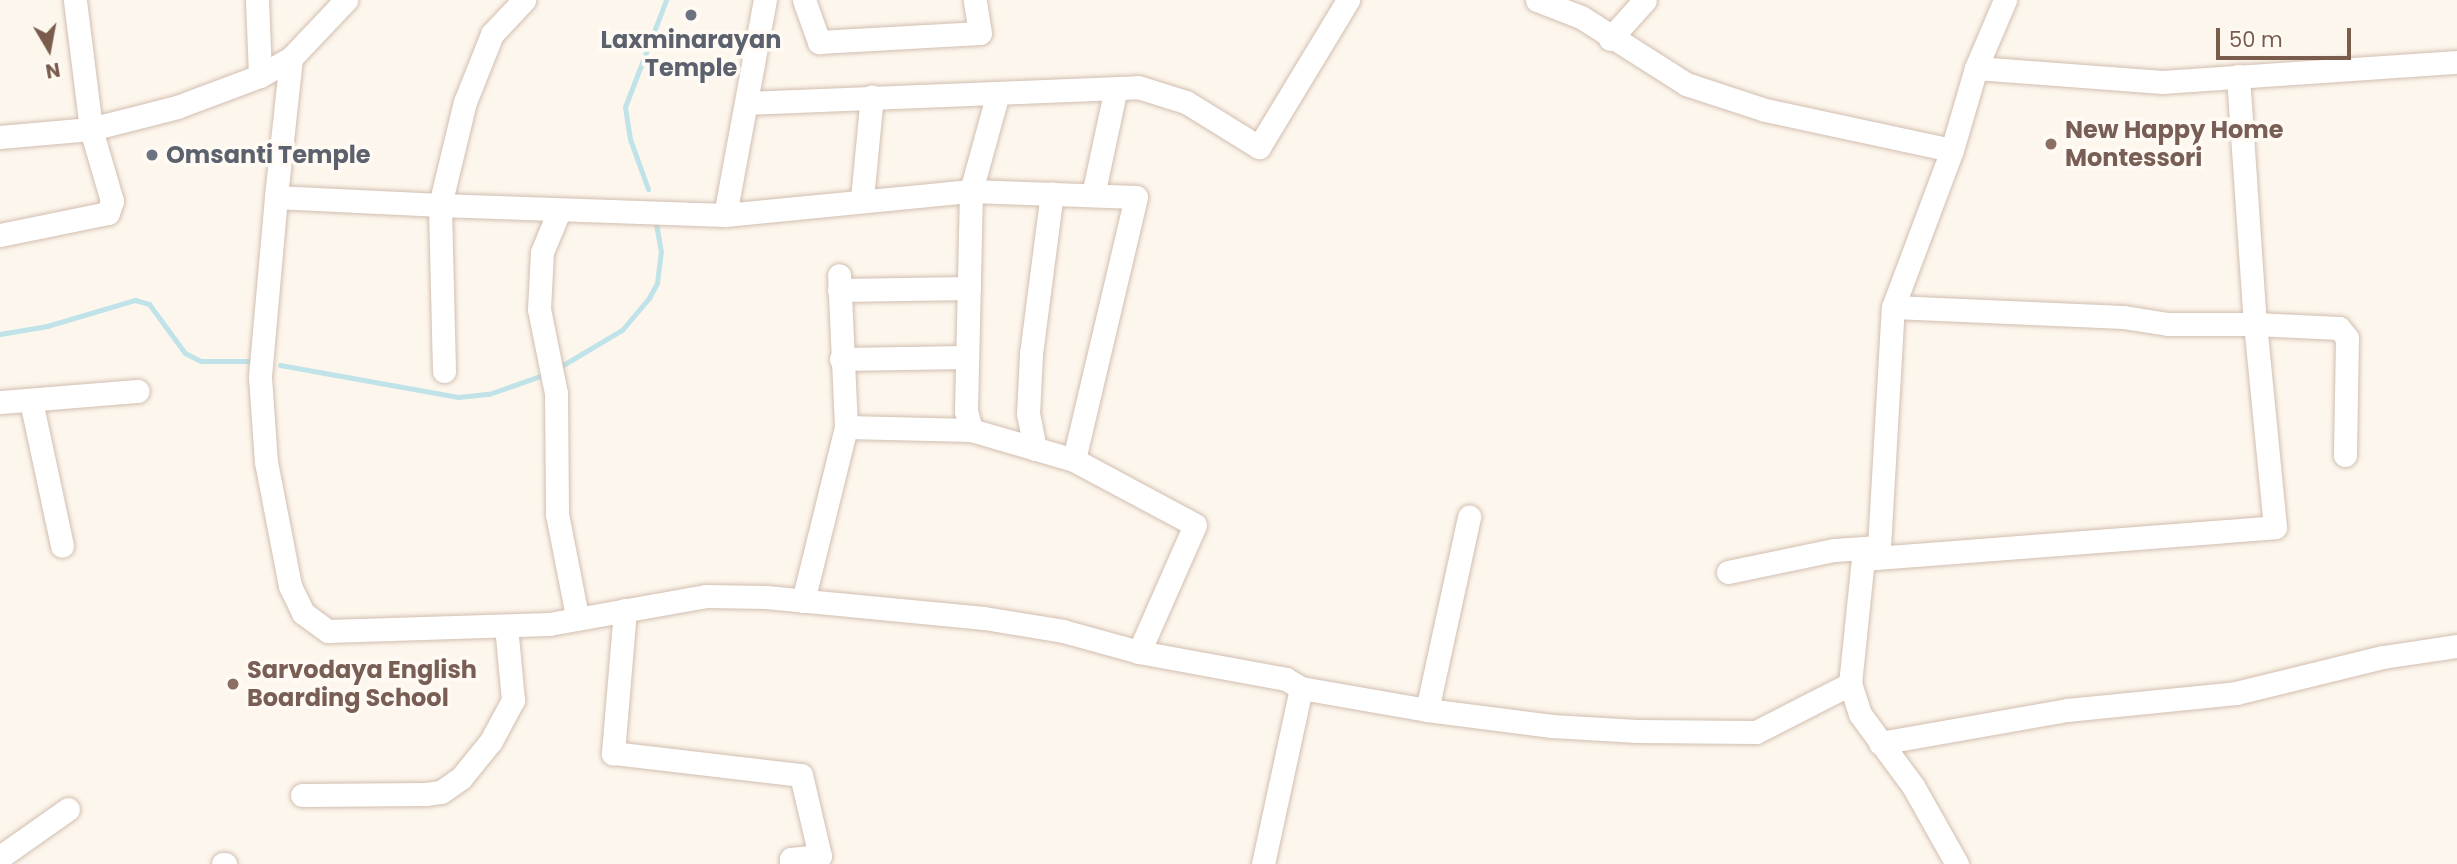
<!DOCTYPE html>
<style>
body{margin:0}
#map{position:relative;width:2457px;height:864px;overflow:hidden;background:#fdf6ec;font-family:Poppins,sans-serif}
div>[style]{position:absolute}
.stream>*{height:5px;margin:-2.5px;padding:0 2.5px;transform-origin:2.5px;border-radius:2.5px;background:#bfe3e8}
.roads{filter:drop-shadow(0 0 2px #d1beb0) drop-shadow(0 0 2px #d1beb0)}
.minor>*{height:23px;margin:-11.5px;padding:0 11.5px;transform-origin:11.5px;border-radius:11.5px;background:#fff}
.dots>*{width:19px;height:19px;translate:-50% -50%;box-sizing:border-box;border:4px solid #fffaf3;border-radius:50%}
span{translate:-50% -50%;white-space:nowrap;text-align:center;line-height:1.15;-webkit-text-stroke:7px #fffaf3;paint-order:stroke}
.worship-label{font-size:24px;color:#5b616d;font-weight:700}
.left{translate:0 -50%;text-align:left}
.education-label{font-size:24px;color:#785e54;font-weight:700}
.north{position:absolute;left:14px;top:14px;width:70px;height:70px;-webkit-text-stroke:5px #fffaf3;paint-order:stroke;rotate:170deg;font-size:19px;font-weight:700;line-height:28px;text-align:center;color:#7a5c4d}
.north::after{content:'';display:block;margin:auto;width:24px;height:32px;background:#7a5c4d;clip-path:polygon(50% 0,100% 100%,50% 72%,0 100%)}
.scale{position:absolute;left:2216px;top:28px;width:135px;height:32px;box-sizing:border-box;border:4px solid #7a5c4d;border-top:0;padding-left:9px;font-size:21px;line-height:24px;white-space:nowrap;color:#7a5c4d;-webkit-text-stroke:5px #fffaf3;paint-order:stroke}
</style>
<div id="map">
<div class="stream">
<i style="left:648px;top:189px;width:53px;rotate:-109.8deg"></i>
<i style="left:630px;top:139px;width:32px;rotate:-99deg"></i>
<i style="left:625px;top:107px;width:115px;rotate:-69deg"></i>
<i style="left:0;top:334px;width:48px;rotate:-9.7deg"></i>
<i style="left:47px;top:326px;width:92px;rotate:-16.5deg"></i>
<i style="left:135px;top:300px;width:15px;rotate:16deg"></i>
<i style="left:149px;top:304px;width:61px;rotate:53.7deg"></i>
<i style="left:185px;top:353px;width:18px;rotate:27deg"></i>
<i style="left:201px;top:361px;width:54px"></i>
<i style="left:280px;top:365px;width:181px;rotate:10.2deg"></i>
<i style="left:458px;top:397px;width:31px;rotate:-6deg"></i>
<i style="left:489px;top:394px;width:60px;rotate:-19.3deg"></i>
<i style="left:558px;top:368px;width:74px;rotate:-30.7deg"></i>
<i style="left:622px;top:330px;width:42px;rotate:-49.8deg"></i>
<i style="left:649px;top:298px;width:17px;rotate:-62deg"></i>
<i style="left:657px;top:283px;width:31px;rotate:-83deg"></i>
<i style="left:661px;top:252px;width:28px;rotate:-100deg"></i>
</div>
<div class="roads">
<div class="minor">
<i style="left:257px;top:0;width:76px;rotate:87.7deg"></i>
<i style="left:804px;top:0;width:45px;rotate:70.3deg"></i>
<i style="left:819px;top:42px;width:161px;rotate:-3.2deg"></i>
<i style="left:980px;top:33px;width:33px;rotate:-99deg"></i>
<i style="left:1537px;top:0;width:47px;rotate:21.1deg"></i>
<i style="left:1581px;top:17px;width:125px;rotate:32.5deg"></i>
<i style="left:1686px;top:84px;width:83px;rotate:18.2deg"></i>
<i style="left:1765px;top:110px;width:191px;rotate:12.1deg"></i>
<i style="left:1610px;top:39px;width:52px;rotate:-48.1deg"></i>
<i style="left:291px;top:58px;width:140px;rotate:96.2deg"></i>
<i style="left:276px;top:197px;width:164px;rotate:2.8deg"></i>
<i style="left:440px;top:205px;width:106px;rotate:-76.4deg"></i>
<i style="left:465px;top:102px;width:73px;rotate:-68.3deg"></i>
<i style="left:492px;top:34px;width:47px;rotate:-46.7deg"></i>
<i style="left:1976px;top:68px;width:187px;rotate:4.3deg"></i>
<i style="left:2162px;top:82px;width:296px;rotate:-3.9deg"></i>
<i style="left:2238px;top:76px;width:249px;rotate:86.1deg"></i>
<i style="left:2255px;top:324px;width:84px;rotate:2.7deg"></i>
<i style="left:2339px;top:328px;width:13px;rotate:51deg"></i>
<i style="left:2347px;top:338px;width:117px;rotate:91deg"></i>
<i style="left:998px;top:93px;width:102px;rotate:105.4deg"></i>
<i style="left:971px;top:191px;width:220px;rotate:91.3deg"></i>
<i style="left:966px;top:411px;width:20px;rotate:75deg"></i>
<i style="left:971px;top:430px;width:107px;rotate:16.2deg"></i>
<i style="left:746px;top:103px;width:392px;rotate:-2.3deg"></i>
<i style="left:1138px;top:87px;width:50px;rotate:17.4deg"></i>
<i style="left:1186px;top:102px;width:86px;rotate:31.7deg"></i>
<i style="left:1259px;top:147px;width:172px;rotate:-58.8deg"></i>
<i style="left:0;top:137px;width:91px;rotate:-5deg"></i>
<i style="left:91px;top:129px;width:130px;rotate:-97.1deg"></i>
<i style="left:1093px;top:195px;width:109px;rotate:-77.9deg"></i>
<i style="left:276px;top:197px;width:181px;rotate:95.1deg"></i>
<i style="left:260px;top:377px;width:85px;rotate:86deg"></i>
<i style="left:266px;top:462px;width:126px;rotate:79deg"></i>
<i style="left:290px;top:586px;width:30px;rotate:64deg"></i>
<i style="left:303px;top:613px;width:31px;rotate:36deg"></i>
<i style="left:328px;top:631px;width:221px;rotate:-1.8deg"></i>
<i style="left:549px;top:624px;width:159px;rotate:-10.1deg"></i>
<i style="left:706px;top:596px;width:60px;rotate:1deg"></i>
<i style="left:766px;top:597px;width:219px;rotate:5.5deg"></i>
<i style="left:984px;top:618px;width:80px;rotate:9.3deg"></i>
<i style="left:1063px;top:631px;width:79px;rotate:15.4deg"></i>
<i style="left:1139px;top:652px;width:149px;rotate:10.4deg"></i>
<i style="left:1286px;top:679px;width:17px;rotate:31deg"></i>
<i style="left:1301px;top:688px;width:128px;rotate:9.9deg"></i>
<i style="left:1427px;top:710px;width:126px;rotate:7.3deg"></i>
<i style="left:1552px;top:726px;width:85px;rotate:3.4deg"></i>
<i style="left:1637px;top:731px;width:119px;rotate:0.5deg"></i>
<i style="left:1756px;top:732px;width:106px;rotate:-27.1deg"></i>
<i style="left:862px;top:199px;width:103px;rotate:-84.5deg"></i>
<i style="left:559px;top:211px;width:44px;rotate:112.5deg"></i>
<i style="left:542px;top:252px;width:57px;rotate:93deg"></i>
<i style="left:539px;top:309px;width:86px;rotate:78.6deg"></i>
<i style="left:556px;top:393px;width:121px;rotate:89.5deg"></i>
<i style="left:557px;top:514px;width:104px;rotate:78.9deg"></i>
<i style="left:725px;top:215px;width:219px;rotate:-79.5deg"></i>
<i style="left:0;top:235px;width:110px;rotate:-11.5deg"></i>
<i style="left:108px;top:213px;width:13px;rotate:-72deg"></i>
<i style="left:112px;top:201px;width:75px;rotate:-106.3deg"></i>
<i style="left:91px;top:129px;width:89px;rotate:-14.3deg"></i>
<i style="left:177px;top:107px;width:89px;rotate:-20.5deg"></i>
<i style="left:260px;top:76px;width:36px;rotate:-30deg"></i>
<i style="left:291px;top:58px;width:80px;rotate:-46.5deg"></i>
<i style="left:839px;top:290px;width:130px;rotate:-0.9deg"></i>
<i style="left:841px;top:359px;width:126px;rotate:-0.9deg"></i>
<i style="left:444px;top:371px;width:166px;rotate:-91.4deg"></i>
<i style="left:440px;top:205px;width:285px;rotate:2deg"></i>
<i style="left:725px;top:215px;width:247px;rotate:-5.6deg"></i>
<i style="left:971px;top:191px;width:165px;rotate:2.1deg"></i>
<i style="left:1136px;top:197px;width:270px;rotate:103.3deg"></i>
<i style="left:1074px;top:460px;width:137px;rotate:28.2deg"></i>
<i style="left:1195px;top:525px;width:139px;rotate:113.8deg"></i>
<i style="left:31px;top:401px;width:148px;rotate:77.9deg"></i>
<i style="left:0;top:402px;width:138px;rotate:-4.6deg"></i>
<i style="left:846px;top:427px;width:125px;rotate:1.4deg"></i>
<i style="left:1035px;top:449px;width:36px;rotate:-101deg"></i>
<i style="left:1028px;top:414px;width:60px;rotate:-87.1deg"></i>
<i style="left:1031px;top:354px;width:162px;rotate:-82.6deg"></i>
<i style="left:1863px;top:559px;width:413px;rotate:-4.4deg"></i>
<i style="left:2275px;top:527px;width:204px;rotate:-95.6deg"></i>
<i style="left:2255px;top:324px;width:87px;rotate:180deg"></i>
<i style="left:2168px;top:324px;width:46px;rotate:-171.2deg"></i>
<i style="left:2123px;top:317px;width:230px;rotate:-177.5deg"></i>
<i style="left:1728px;top:572px;width:108px;rotate:-11.7deg"></i>
<i style="left:1834px;top:550px;width:45px;rotate:-3.8deg"></i>
<i style="left:803px;top:601px;width:179px;rotate:-76.1deg"></i>
<i style="left:846px;top:427px;width:152px;rotate:-92.6deg"></i>
<i style="left:625px;top:610px;width:144px;rotate:94.8deg"></i>
<i style="left:613px;top:753px;width:189px;rotate:6.7deg"></i>
<i style="left:801px;top:775px;width:83px;rotate:76.8deg"></i>
<i style="left:820px;top:856px;width:29px;rotate:174deg"></i>
<i style="left:791px;top:859px;width:5px;rotate:90deg"></i>
<i style="left:1427px;top:710px;width:198px;rotate:-77.7deg"></i>
<i style="left:1880px;top:743px;width:190px;rotate:-10deg"></i>
<i style="left:2067px;top:710px;width:170px;rotate:-5.7deg"></i>
<i style="left:2236px;top:693px;width:151px;rotate:-13.8deg"></i>
<i style="left:2383px;top:657px;width:75px;rotate:-8.5deg"></i>
<i style="left:302px;top:795px;width:124px;rotate:-0.5deg"></i>
<i style="left:426px;top:794px;width:15px;rotate:-8deg"></i>
<i style="left:441px;top:792px;width:24px;rotate:-35deg"></i>
<i style="left:461px;top:778px;width:48px;rotate:-51deg"></i>
<i style="left:491px;top:741px;width:47px;rotate:-61.8deg"></i>
<i style="left:513px;top:700px;width:74px;rotate:-95.4deg"></i>
<i style="left:0;top:857px;width:83px;rotate:-35.2deg"></i>
<i style="left:223px;top:864px;width:2px"></i>
<i style="left:1263px;top:864px;width:180px;rotate:-77.8deg"></i>
<i style="left:1957px;top:864px;width:90px;rotate:-119.4deg"></i>
<i style="left:1913px;top:786px;width:89px;rotate:-126.4deg"></i>
<i style="left:1860px;top:714px;width:32px;rotate:-108deg"></i>
<i style="left:1850px;top:684px;width:126px;rotate:-84.1deg"></i>
<i style="left:1863px;top:559px;width:20px;rotate:-37deg"></i>
<i style="left:1879px;top:547px;width:240px;rotate:-86.7deg"></i>
<i style="left:1893px;top:307px;width:168px;rotate:-69.4deg"></i>
<i style="left:1952px;top:150px;width:85px;rotate:-73.7deg"></i>
<i style="left:1976px;top:68px;width:74px;rotate:-66.9deg"></i>
</div>
</div>
<div class="dots">
<i style="left:691px;top:15px;background:#6b7280"></i>
<i style="left:2051px;top:144px;background:#8d6e63"></i>
<i style="left:152px;top:155px;background:#6b7280"></i>
<i style="left:233px;top:684px;background:#8d6e63"></i>
</div>
<div class="worship-label">
<span style="left:691px;top:54px">Laxminarayan<br>Temple</span>
<span class="left" style="left:166px;top:155px">Omsanti Temple</span>
</div>
<div class="education-label">
<span class="left" style="left:2065px;top:144px">New Happy Home<br>Montessori</span>
<span class="left" style="left:247px;top:684px">Sarvodaya English<br>Boarding School</span>
</div>
<div class="north">N</div>
<div class="scale">50 m</div>
</div>
